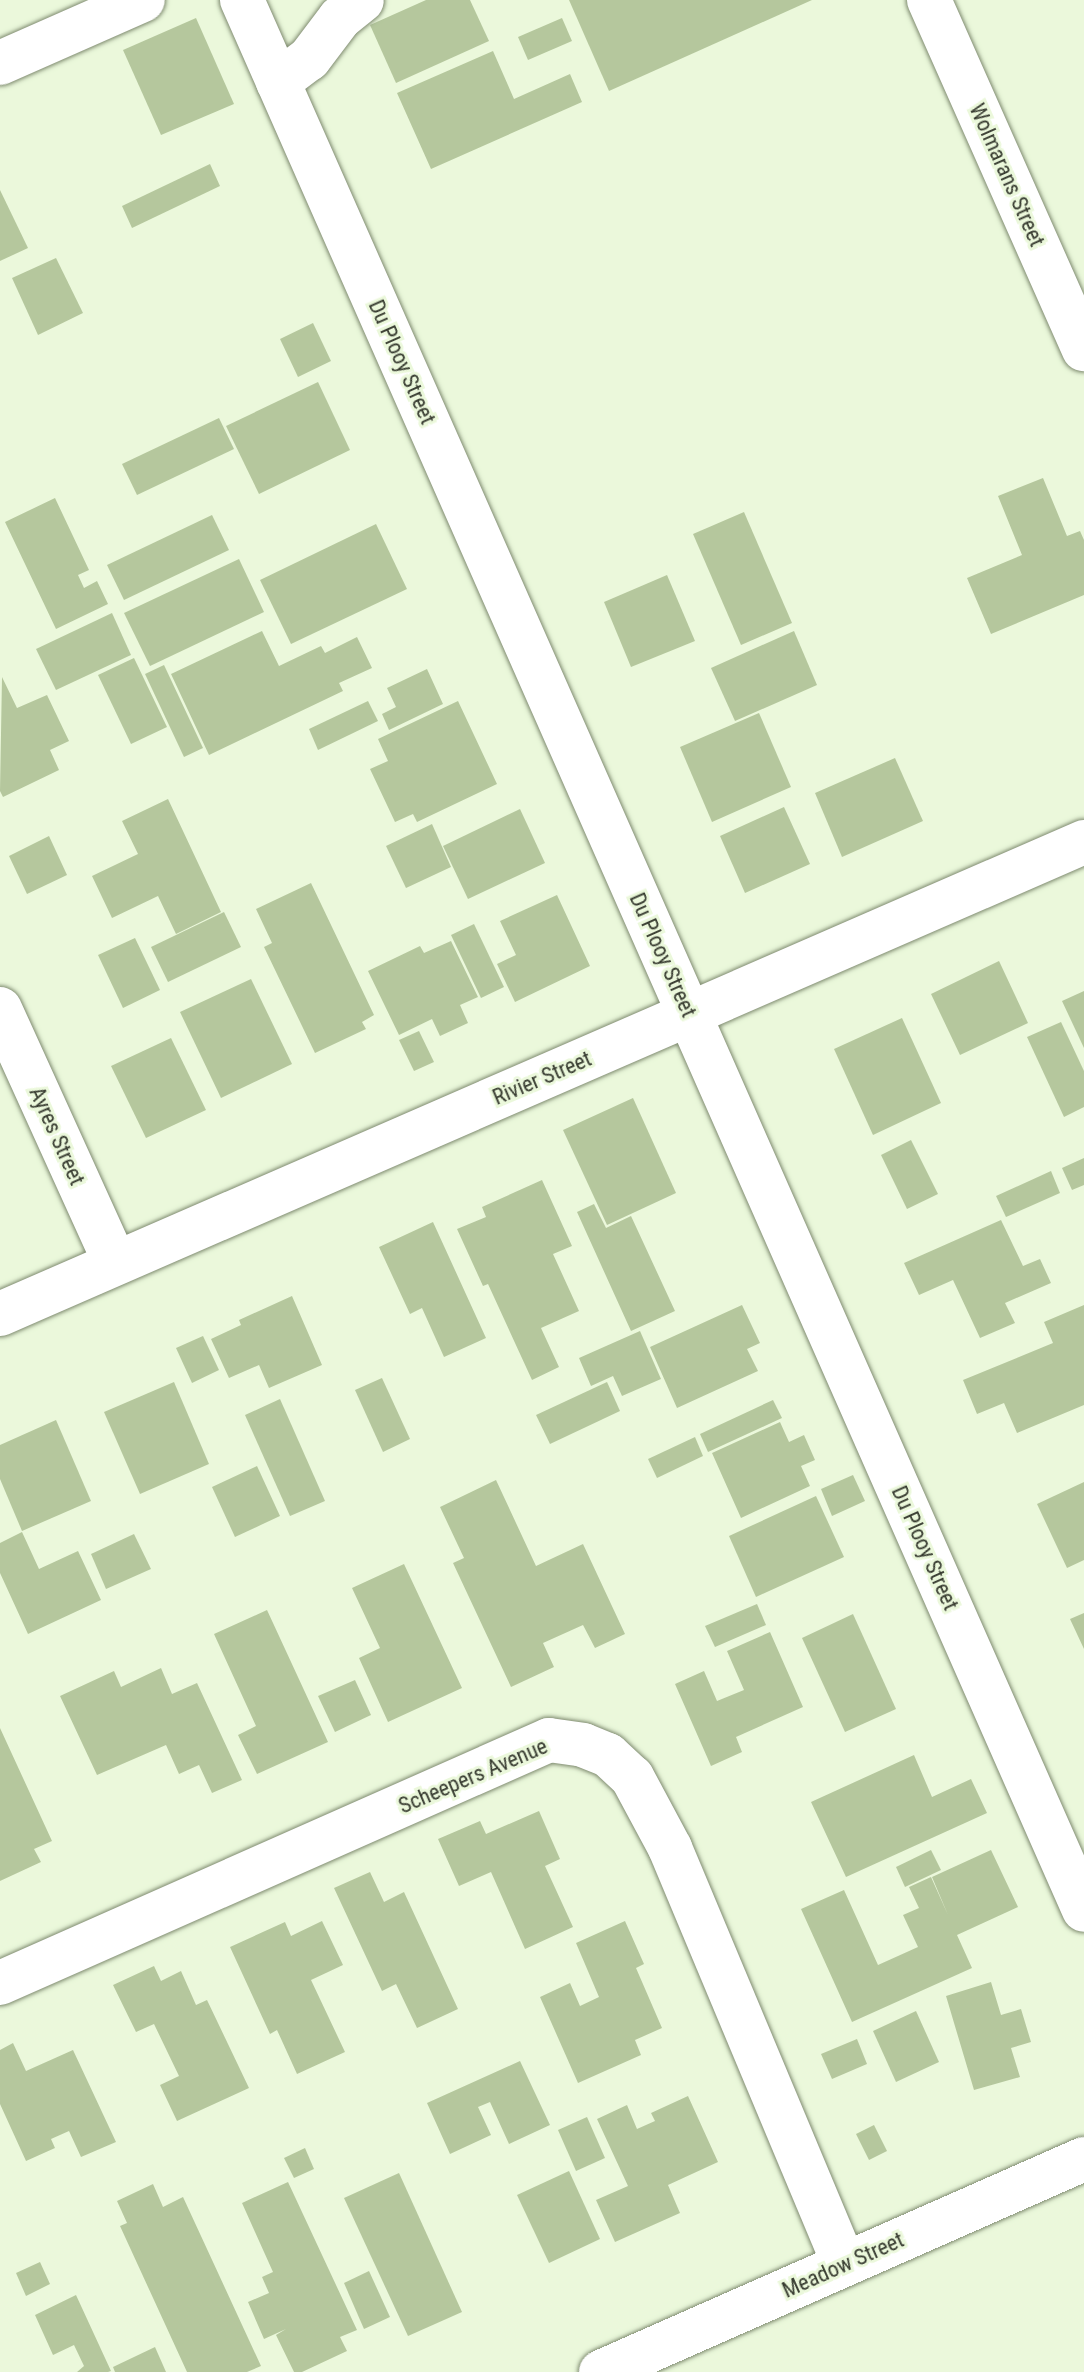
<!DOCTYPE html>
<style>
body{margin:0}
#map{position:relative;width:1084px;height:2372px;overflow:hidden;background:#ebf8db;font-family:"Roboto Condensed",sans-serif}
div>[style]{position:absolute}
.building>*{inset:0;background:#b5c79d}
.roads{filter:drop-shadow(0 0 2px #7f8b70) drop-shadow(0 0 2px #7f8b70)}
.minor>*{height:44px;margin:-22px;padding:0 22px;transform-origin:22px;border-radius:22px;background:#fff}
span{translate:-50% -50%;white-space:nowrap;text-align:center;line-height:1.15;-webkit-text-stroke:6px #ebf8db;paint-order:stroke}
.street-label{font-size:22px;color:#373b30}
</style>
<div id="map">
<div class="building">
<i style="clip-path:polygon(426px 0,470px 0,489px 41px,396px 83px,370px 25px)"></i>
<i style="clip-path:polygon(569px 0,812px 0,609px 91px)"></i>
<i style="clip-path:polygon(196px 18px,234px 104px,161px 135px,123px 50px)"></i>
<i style="clip-path:polygon(562px 18px,572px 41px,528px 60px,518px 37px)"></i>
<i style="clip-path:polygon(493px 51px,514px 99px,570px 74px,582px 102px,431px 169px,397px 93px)"></i>
<i style="clip-path:polygon(210px 164px,220px 186px,132px 228px,122px 206px)"></i>
<i style="clip-path:polygon(0 190px,28px 248px,0 261px)"></i>
<i style="clip-path:polygon(56px 258px,83px 313px,38px 335px,12px 278px)"></i>
<i style="clip-path:polygon(313px 323px,331px 361px,298px 377px,280px 339px)"></i>
<i style="clip-path:polygon(318px 382px,350px 450px,259px 494px,226px 426px)"></i>
<i style="clip-path:polygon(219px 418px,234px 449px,137px 495px,122px 464px)"></i>
<i style="clip-path:polygon(1043px 478px,1067px 536px,1080px 531px,1084px 540px,1084px 595px,991px 634px,967px 578px,1022px 555px,998px 496px)"></i>
<i style="clip-path:polygon(55px 498px,89px 570px,78px 575px,84px 588px,97px 581px,108px 604px,56px 629px,5px 522px)"></i>
<i style="clip-path:polygon(744px 512px,792px 623px,741px 645px,693px 534px)"></i>
<i style="clip-path:polygon(212px 515px,229px 550px,124px 600px,107px 565px)"></i>
<i style="clip-path:polygon(376px 524px,407px 589px,291px 644px,260px 580px)"></i>
<i style="clip-path:polygon(239px 559px,264px 612px,150px 666px,124px 613px)"></i>
<i style="clip-path:polygon(667px 575px,695px 641px,631px 667px,604px 602px)"></i>
<i style="clip-path:polygon(112px 613px,131px 655px,56px 690px,36px 649px)"></i>
<i style="clip-path:polygon(262px 631px,279px 666px,321px 646px,325px 653px,357px 637px,372px 668px,339px 683px,343px 691px,209px 755px,171px 674px)"></i>
<i style="clip-path:polygon(794px 631px,817px 685px,735px 721px,711px 668px)"></i>
<i style="clip-path:polygon(134px 658px,167px 727px,131px 744px,98px 675px)"></i>
<i style="clip-path:polygon(164px 665px,203px 748px,184px 757px,145px 674px)"></i>
<i style="clip-path:polygon(427px 669px,443px 704px,389px 730px,382px 714px,396px 707px,387px 688px)"></i>
<i style="clip-path:polygon(2px 677px,17px 708px,47px 695px,69px 741px,50px 750px,59px 770px,3px 797px,0 791px)"></i>
<i style="clip-path:polygon(368px 701px,378px 721px,318px 750px,309px 729px)"></i>
<i style="clip-path:polygon(458px 701px,497px 784px,417px 822px,413px 814px,395px 822px,370px 769px,388px 761px,378px 739px)"></i>
<i style="clip-path:polygon(759px 713px,791px 787px,712px 822px,680px 747px)"></i>
<i style="clip-path:polygon(895px 758px,923px 821px,842px 857px,815px 793px)"></i>
<i style="clip-path:polygon(168px 799px,221px 912px,176px 934px,158px 896px,112px 918px,92px 876px,138px 854px,122px 821px)"></i>
<i style="clip-path:polygon(784px 807px,810px 864px,745px 893px,720px 836px)"></i>
<i style="clip-path:polygon(520px 809px,545px 863px,468px 899px,443px 846px)"></i>
<i style="clip-path:polygon(432px 824px,451px 867px,406px 888px,386px 846px)"></i>
<i style="clip-path:polygon(49px 836px,67px 875px,27px 894px,9px 856px)"></i>
<i style="clip-path:polygon(311px 883px,374px 1015px,362px 1022px,366px 1029px,315px 1053px,264px 947px,272px 943px,256px 909px)"></i>
<i style="clip-path:polygon(557px 895px,590px 966px,515px 1002px,497px 964px,516px 955px,500px 921px)"></i>
<i style="clip-path:polygon(224px 912px,241px 947px,168px 982px,151px 947px)"></i>
<i style="clip-path:polygon(474px 924px,504px 987px,481px 998px,451px 935px)"></i>
<i style="clip-path:polygon(135px 938px,160px 990px,123px 1008px,98px 955px)"></i>
<i style="clip-path:polygon(451px 941px,478px 997px,460px 1005px,468px 1023px,440px 1036px,432px 1019px,399px 1035px,368px 971px,420px 946px,424px 953px)"></i>
<i style="clip-path:polygon(999px 961px,1028px 1023px,960px 1055px,931px 994px)"></i>
<i style="clip-path:polygon(251px 979px,292px 1064px,221px 1098px,180px 1012px)"></i>
<i style="clip-path:polygon(1084px 991px,1084px 1048px,1062px 1001px)"></i>
<i style="clip-path:polygon(902px 1018px,941px 1103px,873px 1135px,834px 1049px)"></i>
<i style="clip-path:polygon(1061px 1022px,1084px 1071px,1084px 1107px,1064px 1117px,1027px 1037px)"></i>
<i style="clip-path:polygon(419px 1031px,434px 1062px,414px 1071px,399px 1040px)"></i>
<i style="clip-path:polygon(171px 1038px,206px 1110px,146px 1138px,111px 1066px)"></i>
<i style="clip-path:polygon(633px 1098px,676px 1193px,607px 1225px,563px 1130px)"></i>
<i style="clip-path:polygon(911px 1140px,938px 1194px,907px 1209px,881px 1155px)"></i>
<i style="clip-path:polygon(1084px 1158px,1084px 1185px,1072px 1190px,1062px 1168px)"></i>
<i style="clip-path:polygon(1051px 1171px,1060px 1193px,1006px 1217px,996px 1196px)"></i>
<i style="clip-path:polygon(542px 1180px,572px 1246px,553px 1254px,579px 1311px,541px 1328px,559px 1367px,532px 1380px,488px 1284px,483px 1286px,457px 1229px,486px 1217px,482px 1207px)"></i>
<i style="clip-path:polygon(594px 1204px,606px 1228px,631px 1216px,675px 1311px,631px 1331px,577px 1212px)"></i>
<i style="clip-path:polygon(1001px 1220px,1023px 1266px,1040px 1259px,1051px 1283px,1005px 1303px,1015px 1323px,980px 1338px,953px 1280px,919px 1295px,904px 1263px)"></i>
<i style="clip-path:polygon(433px 1222px,486px 1338px,444px 1357px,422px 1308px,410px 1314px,379px 1247px)"></i>
<i style="clip-path:polygon(292px 1296px,322px 1365px,269px 1388px,259px 1365px,229px 1378px,211px 1339px,241px 1325px,239px 1320px)"></i>
<i style="clip-path:polygon(742px 1305px,760px 1343px,747px 1349px,758px 1371px,677px 1408px,650px 1347px)"></i>
<i style="clip-path:polygon(1084px 1305px,1084px 1405px,1017px 1433px,1004px 1403px,977px 1414px,963px 1380px,1053px 1343px,1044px 1322px)"></i>
<i style="clip-path:polygon(640px 1331px,661px 1379px,622px 1396px,613px 1376px,591px 1386px,579px 1358px)"></i>
<i style="clip-path:polygon(203px 1336px,219px 1370px,192px 1383px,176px 1348px)"></i>
<i style="clip-path:polygon(382px 1378px,410px 1439px,383px 1452px,355px 1390px)"></i>
<i style="clip-path:polygon(174px 1382px,209px 1464px,140px 1494px,104px 1412px)"></i>
<i style="clip-path:polygon(607px 1382px,620px 1411px,550px 1444px,536px 1415px)"></i>
<i style="clip-path:polygon(280px 1399px,325px 1501px,290px 1516px,245px 1415px)"></i>
<i style="clip-path:polygon(773px 1400px,782px 1418px,708px 1452px,700px 1434px)"></i>
<i style="clip-path:polygon(56px 1420px,91px 1501px,22px 1531px,0 1479px,0 1445px)"></i>
<i style="clip-path:polygon(780px 1422px,789px 1442px,804px 1435px,815px 1460px,801px 1466px,810px 1486px,741px 1518px,712px 1453px)"></i>
<i style="clip-path:polygon(695px 1437px,703px 1456px,657px 1478px,648px 1459px)"></i>
<i style="clip-path:polygon(257px 1466px,280px 1516px,235px 1537px,212px 1487px)"></i>
<i style="clip-path:polygon(853px 1475px,865px 1501px,832px 1516px,821px 1489px)"></i>
<i style="clip-path:polygon(496px 1480px,536px 1566px,583px 1544px,625px 1634px,595px 1648px,583px 1625px,543px 1643px,554px 1667px,511px 1687px,453px 1563px,464px 1558px,440px 1507px)"></i>
<i style="clip-path:polygon(1084px 1482px,1084px 1560px,1067px 1568px,1037px 1504px)"></i>
<i style="clip-path:polygon(816px 1496px,844px 1557px,756px 1597px,729px 1536px)"></i>
<i style="clip-path:polygon(22px 1532px,39px 1569px,78px 1551px,101px 1600px,28px 1634px,0 1573px,0 1543px)"></i>
<i style="clip-path:polygon(134px 1534px,151px 1569px,106px 1589px,91px 1554px)"></i>
<i style="clip-path:polygon(404px 1564px,462px 1688px,388px 1722px,359px 1658px,380px 1648px,352px 1588px)"></i>
<i style="clip-path:polygon(757px 1604px,766px 1625px,715px 1647px,705px 1626px)"></i>
<i style="clip-path:polygon(267px 1610px,328px 1742px,257px 1774px,238px 1735px,256px 1726px,214px 1634px)"></i>
<i style="clip-path:polygon(1084px 1613px,1084px 1649px,1070px 1619px)"></i>
<i style="clip-path:polygon(853px 1614px,896px 1709px,845px 1732px,802px 1638px)"></i>
<i style="clip-path:polygon(770px 1632px,803px 1707px,736px 1737px,742px 1752px,711px 1766px,675px 1684px,704px 1671px,717px 1701px,744px 1690px,727px 1651px)"></i>
<i style="clip-path:polygon(161px 1668px,172px 1694px,197px 1683px,242px 1780px,212px 1793px,199px 1765px,179px 1774px,166px 1745px,97px 1775px,60px 1696px,114px 1671px,121px 1687px)"></i>
<i style="clip-path:polygon(355px 1680px,371px 1715px,335px 1732px,318px 1696px)"></i>
<i style="clip-path:polygon(0 1728px,52px 1841px,34px 1849px,41px 1862px,0 1881px)"></i>
<i style="clip-path:polygon(914px 1755px,932px 1797px,971px 1779px,987px 1813px,846px 1877px,811px 1802px)"></i>
<i style="clip-path:polygon(539px 1811px,560px 1859px,545px 1866px,573px 1927px,525px 1949px,491px 1872px,459px 1886px,438px 1839px,480px 1821px,486px 1834px)"></i>
<i style="clip-path:polygon(931px 1850px,941px 1870px,905px 1887px,896px 1867px)"></i>
<i style="clip-path:polygon(991px 1850px,1018px 1907px,957px 1935px,972px 1968px,852px 2022px,801px 1909px,844px 1890px,878px 1965px,918px 1947px,903px 1915px,919px 1908px,909px 1887px,931px 1877px,948px 1915px,932px 1877px)"></i>
<i style="clip-path:polygon(370px 1872px,384px 1902px,404px 1892px,458px 2009px,417px 2028px,396px 1984px,382px 1991px,334px 1888px)"></i>
<i style="clip-path:polygon(322px 1921px,343px 1965px,311px 1980px,345px 2052px,297px 2074px,277px 2030px,270px 2034px,230px 1947px,285px 1922px,291px 1936px)"></i>
<i style="clip-path:polygon(625px 1921px,644px 1964px,636px 1968px,662px 2028px,635px 2040px,641px 2055px,578px 2083px,540px 1997px,570px 1983px,580px 2006px,599px 1997px,576px 1943px)"></i>
<i style="clip-path:polygon(154px 1966px,161px 1981px,181px 1971px,196px 2005px,207px 2000px,249px 2088px,177px 2121px,160px 2085px,179px 2076px,154px 2024px,136px 2032px,113px 1985px)"></i>
<i style="clip-path:polygon(991px 1982px,1001px 2015px,1021px 2009px,1031px 2042px,1011px 2048px,1020px 2077px,974px 2090px,946px 1996px)"></i>
<i style="clip-path:polygon(916px 2011px,939px 2062px,896px 2082px,873px 2031px)"></i>
<i style="clip-path:polygon(857px 2039px,867px 2064px,832px 2079px,821px 2054px)"></i>
<i style="clip-path:polygon(13px 2043px,26px 2071px,73px 2050px,116px 2142px,81px 2157px,69px 2131px,51px 2139px,55px 2148px,26px 2161px,0 2104px,0 2050px)"></i>
<i style="clip-path:polygon(520px 2061px,550px 2125px,509px 2144px,490px 2102px,478px 2107px,491px 2135px,450px 2154px,427px 2103px)"></i>
<i style="clip-path:polygon(688px 2096px,718px 2162px,668px 2185px,680px 2213px,615px 2242px,596px 2200px,628px 2186px,597px 2119px,627px 2105px,637px 2129px,655px 2121px,651px 2113px)"></i>
<i style="clip-path:polygon(587px 2117px,605px 2158px,576px 2171px,558px 2130px)"></i>
<i style="clip-path:polygon(874px 2125px,887px 2151px,869px 2160px,856px 2134px)"></i>
<i style="clip-path:polygon(305px 2148px,314px 2169px,294px 2178px,284px 2158px)"></i>
<i style="clip-path:polygon(569px 2171px,600px 2239px,549px 2263px,517px 2195px)"></i>
<i style="clip-path:polygon(399px 2173px,462px 2312px,408px 2336px,344px 2198px)"></i>
<i style="clip-path:polygon(288px 2182px,357px 2330px,340px 2337px,347px 2351px,302px 2372px,294px 2372px,276px 2335px,286px 2329px,264px 2339px,248px 2302px,269px 2293px,262px 2277px,273px 2272px,242px 2203px)"></i>
<i style="clip-path:polygon(153px 2184px,163px 2207px,183px 2197px,261px 2366px,247px 2372px,187px 2372px,120px 2226px,127px 2223px,117px 2201px)"></i>
<i style="clip-path:polygon(40px 2262px,50px 2284px,26px 2296px,16px 2273px)"></i>
<i style="clip-path:polygon(369px 2271px,390px 2317px,364px 2329px,344px 2283px)"></i>
<i style="clip-path:polygon(76px 2295px,111px 2371px,108px 2372px,77px 2372px,84px 2366px,74px 2345px,53px 2355px,35px 2315px)"></i>
<i style="clip-path:polygon(155px 2347px,166px 2372px,115px 2372px,113px 2367px)"></i>
</div>
<div class="roads">
<div class="minor">
<i style="left:242px;top:0;width:2087px;rotate:66.21deg"></i>
<i style="left:929px;top:0;width:382px;rotate:66.1deg"></i>
<i style="left:0;top:63px;width:156px;rotate:-23.8deg"></i>
<i style="left:278px;top:82px;width:39px;rotate:-37deg"></i>
<i style="left:309px;top:59px;width:51px;rotate:-52.9deg"></i>
<i style="left:340px;top:18px;width:28px;rotate:-39deg"></i>
<i style="left:0;top:1009px;width:279px;rotate:65.6deg"></i>
<i style="left:0;top:1314px;width:1182px;rotate:-23.53deg"></i>
<i style="left:0;top:1983px;width:600px;rotate:-23.88deg"></i>
<i style="left:549px;top:1740px;width:34px;rotate:8deg"></i>
<i style="left:583px;top:1745px;width:27px;rotate:22deg"></i>
<i style="left:608px;top:1755px;width:33px;rotate:43deg"></i>
<i style="left:632px;top:1777px;width:81px;rotate:61.8deg"></i>
<i style="left:670px;top:1848px;width:451px;rotate:67.3deg"></i>
<i style="left:601px;top:2372px;width:528px;rotate:-23.8deg"></i>
</div>
</div>
<div class="street-label">
<span style="left:1007px;top:175px;rotate:66deg">Wolmarans Street</span>
<span style="left:402px;top:362px;rotate:66deg">Du Plooy Street</span>
<span style="left:663px;top:955px;rotate:66deg">Du Plooy Street</span>
<span style="left:542px;top:1078px;rotate:-23deg">Rivier Street</span>
<span style="left:57px;top:1136px;rotate:66deg">Ayres Street</span>
<span style="left:925px;top:1548px;rotate:66deg">Du Plooy Street</span>
<span style="left:473px;top:1776px;rotate:-23deg">Scheepers Avenue</span>
<span style="left:843px;top:2265px;rotate:-24deg">Meadow Street</span>
</div>
</div>
